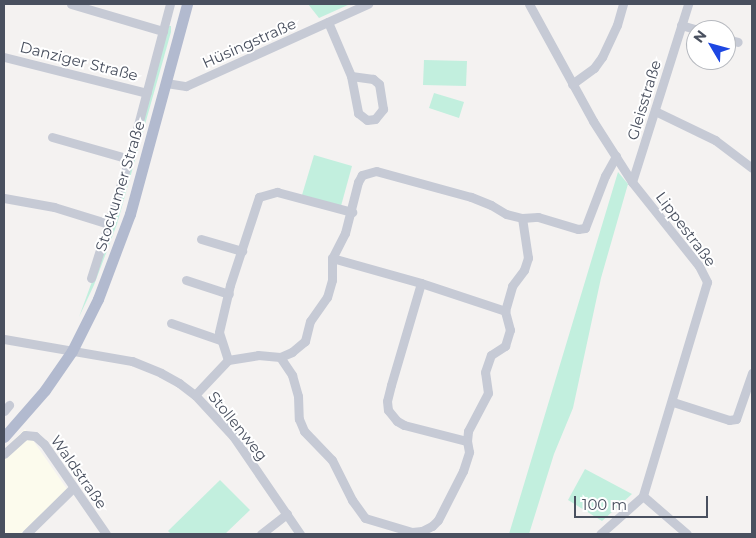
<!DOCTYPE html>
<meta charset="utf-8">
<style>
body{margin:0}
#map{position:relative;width:756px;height:538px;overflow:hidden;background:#f4f2f1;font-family:Montserrat,sans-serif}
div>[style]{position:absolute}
.commercial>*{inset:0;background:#fcfbed}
.green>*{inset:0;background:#c2efde}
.minor>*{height:9px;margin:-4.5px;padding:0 4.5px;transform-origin:4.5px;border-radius:4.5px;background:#c6cad5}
.major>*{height:11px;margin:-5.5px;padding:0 5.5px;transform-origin:5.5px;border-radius:5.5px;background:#b2bacf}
span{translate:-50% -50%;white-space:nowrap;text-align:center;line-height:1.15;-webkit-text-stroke:4px #fff;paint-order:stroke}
.street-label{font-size:15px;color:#49505f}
.frame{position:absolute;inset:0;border:5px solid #49505f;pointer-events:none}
.north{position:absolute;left:686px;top:20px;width:50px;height:50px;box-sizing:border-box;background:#fff;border:1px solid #b6b9bf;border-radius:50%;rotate:307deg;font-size:14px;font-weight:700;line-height:20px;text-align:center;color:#49505f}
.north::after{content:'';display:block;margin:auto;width:18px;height:22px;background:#1d47e2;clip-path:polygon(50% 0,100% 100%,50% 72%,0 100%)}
.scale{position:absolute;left:574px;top:496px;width:134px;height:22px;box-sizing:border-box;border:2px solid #49505f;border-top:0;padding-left:6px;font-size:15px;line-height:18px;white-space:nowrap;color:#49505f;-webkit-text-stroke:4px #fff;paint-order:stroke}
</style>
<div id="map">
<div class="commercial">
<i style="clip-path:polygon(25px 429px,67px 489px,21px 534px,4px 534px,4px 449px)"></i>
</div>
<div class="green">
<i style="clip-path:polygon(308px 4px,350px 4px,319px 18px)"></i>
<i style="clip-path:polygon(169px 26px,171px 26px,171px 32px,117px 224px,94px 285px,79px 317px,112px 227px)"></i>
<i style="clip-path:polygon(424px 60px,467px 61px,466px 86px,423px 85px)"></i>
<i style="clip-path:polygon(434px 93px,464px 102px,459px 118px,429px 108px)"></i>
<i style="clip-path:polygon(314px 155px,352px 166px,341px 206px,302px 195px)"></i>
<i style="clip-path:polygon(618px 172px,628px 184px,601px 278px,573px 408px,554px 454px,529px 534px,509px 534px)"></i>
<i style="clip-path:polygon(585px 469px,632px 494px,602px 521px,568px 500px)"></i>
<i style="clip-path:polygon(220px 480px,250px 510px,225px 534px,171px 534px,168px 531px)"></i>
</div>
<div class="minor">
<i style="left:71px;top:4px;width:96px;rotate:16.4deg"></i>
<i style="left:529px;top:4px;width:133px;rotate:61.3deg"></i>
<i style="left:593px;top:121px;width:72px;rotate:57.4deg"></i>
<i style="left:632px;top:182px;width:107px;rotate:51.4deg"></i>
<i style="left:699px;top:266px;width:18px;rotate:63deg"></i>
<i style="left:707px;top:282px;width:223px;rotate:106.7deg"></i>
<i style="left:643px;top:496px;width:57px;rotate:138.5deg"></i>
<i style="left:328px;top:22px;width:59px;rotate:66.9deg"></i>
<i style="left:351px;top:76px;width:38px;rotate:79deg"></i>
<i style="left:358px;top:113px;width:11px;rotate:38deg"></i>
<i style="left:367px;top:120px;width:8px;rotate:-7deg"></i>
<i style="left:375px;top:119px;width:13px;rotate:-51deg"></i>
<i style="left:383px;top:109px;width:25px;rotate:-99deg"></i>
<i style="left:379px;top:84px;width:8px;rotate:-140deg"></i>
<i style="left:373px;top:79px;width:22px;rotate:-172deg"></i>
<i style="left:681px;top:25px;width:18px;rotate:16deg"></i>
<i style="left:726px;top:39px;width:12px;rotate:14deg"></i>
<i style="left:4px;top:57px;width:147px;rotate:14.1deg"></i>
<i style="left:166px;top:83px;width:20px;rotate:9deg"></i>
<i style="left:186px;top:86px;width:200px;rotate:-24.3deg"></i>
<i style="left:572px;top:84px;width:27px;rotate:-36deg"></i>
<i style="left:594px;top:68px;width:14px;rotate:-54deg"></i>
<i style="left:602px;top:57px;width:35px;rotate:-65deg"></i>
<i style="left:617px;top:25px;width:22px;rotate:-74deg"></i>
<i style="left:655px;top:111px;width:67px;rotate:25.8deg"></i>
<i style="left:715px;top:140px;width:46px;rotate:37.1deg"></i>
<i style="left:52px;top:137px;width:80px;rotate:15.9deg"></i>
<i style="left:632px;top:182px;width:187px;rotate:-72.5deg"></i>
<i style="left:4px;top:198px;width:51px;rotate:10.2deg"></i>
<i style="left:54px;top:207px;width:58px;rotate:17.2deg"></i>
<i style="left:522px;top:218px;width:16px;rotate:-166deg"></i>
<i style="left:506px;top:214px;width:17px;rotate:-149deg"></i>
<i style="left:491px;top:205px;width:22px;rotate:-158deg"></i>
<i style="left:471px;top:197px;width:98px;rotate:-164.7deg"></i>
<i style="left:376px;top:171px;width:15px;rotate:164deg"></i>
<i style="left:362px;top:175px;width:8px;rotate:120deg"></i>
<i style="left:358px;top:182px;width:53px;rotate:104.3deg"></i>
<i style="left:345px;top:233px;width:28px;rotate:117deg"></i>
<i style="left:332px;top:258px;width:22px;rotate:90deg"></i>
<i style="left:332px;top:280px;width:18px;rotate:106deg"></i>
<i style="left:327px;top:297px;width:29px;rotate:125deg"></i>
<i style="left:310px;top:321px;width:21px;rotate:104deg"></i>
<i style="left:305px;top:341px;width:17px;rotate:140deg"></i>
<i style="left:292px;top:352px;width:13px;rotate:157deg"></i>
<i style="left:280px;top:357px;width:22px;rotate:56deg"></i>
<i style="left:292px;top:375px;width:22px;rotate:74deg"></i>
<i style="left:298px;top:396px;width:23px;rotate:88deg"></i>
<i style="left:299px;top:419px;width:13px;rotate:67deg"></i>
<i style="left:304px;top:431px;width:40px;rotate:46deg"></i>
<i style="left:332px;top:460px;width:45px;rotate:63.4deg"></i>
<i style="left:352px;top:500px;width:22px;rotate:54deg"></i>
<i style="left:365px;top:518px;width:49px;rotate:16.6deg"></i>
<i style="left:412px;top:532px;width:10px;rotate:-6deg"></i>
<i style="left:422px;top:531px;width:11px;rotate:-27deg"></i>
<i style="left:432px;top:526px;width:8px;rotate:-45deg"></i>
<i style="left:438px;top:520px;width:55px;rotate:-63deg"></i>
<i style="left:463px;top:471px;width:20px;rotate:-72deg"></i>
<i style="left:469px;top:452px;width:11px;rotate:-100deg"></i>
<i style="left:467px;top:441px;width:10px;rotate:-84deg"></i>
<i style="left:468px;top:431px;width:43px;rotate:-62.2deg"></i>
<i style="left:488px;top:393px;width:21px;rotate:-98deg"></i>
<i style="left:485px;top:372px;width:18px;rotate:-71deg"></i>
<i style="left:491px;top:355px;width:17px;rotate:-33deg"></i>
<i style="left:505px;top:346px;width:17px;rotate:-73deg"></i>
<i style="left:510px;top:330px;width:20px;rotate:-105deg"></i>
<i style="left:505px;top:311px;width:26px;rotate:-74deg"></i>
<i style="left:512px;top:286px;width:20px;rotate:-53deg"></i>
<i style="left:524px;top:270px;width:13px;rotate:-72deg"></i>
<i style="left:528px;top:258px;width:40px;rotate:-98.5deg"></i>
<i style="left:522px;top:218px;width:16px;rotate:-4deg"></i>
<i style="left:538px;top:217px;width:42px;rotate:16.7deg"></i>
<i style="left:578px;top:229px;width:7px;rotate:-8deg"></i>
<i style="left:585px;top:228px;width:56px;rotate:-69deg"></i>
<i style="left:605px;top:176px;width:23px;rotate:-61deg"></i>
<i style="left:201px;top:239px;width:43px;rotate:16.3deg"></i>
<i style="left:332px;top:258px;width:92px;rotate:15.7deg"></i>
<i style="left:421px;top:283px;width:89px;rotate:18.4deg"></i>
<i style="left:91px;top:278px;width:125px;rotate:-72.3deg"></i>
<i style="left:129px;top:159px;width:160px;rotate:-75.2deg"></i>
<i style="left:186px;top:280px;width:45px;rotate:18deg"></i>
<i style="left:421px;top:283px;width:106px;rotate:106.4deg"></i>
<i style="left:391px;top:385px;width:16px;rotate:104deg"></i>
<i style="left:387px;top:401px;width:9px;rotate:84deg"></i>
<i style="left:388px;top:410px;width:14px;rotate:51deg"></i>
<i style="left:397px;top:421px;width:8px;rotate:30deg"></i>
<i style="left:404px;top:425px;width:65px;rotate:14.3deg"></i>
<i style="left:171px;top:323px;width:52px;rotate:19.1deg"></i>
<i style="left:4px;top:339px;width:130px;rotate:9.8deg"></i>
<i style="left:132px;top:361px;width:31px;rotate:22deg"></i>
<i style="left:161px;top:373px;width:21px;rotate:29deg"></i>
<i style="left:179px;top:383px;width:20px;rotate:37deg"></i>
<i style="left:195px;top:395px;width:56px;rotate:47.2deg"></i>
<i style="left:233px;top:436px;width:119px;rotate:55.6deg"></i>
<i style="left:228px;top:360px;width:29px;rotate:-108deg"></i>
<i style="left:219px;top:332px;width:48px;rotate:-76.8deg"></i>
<i style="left:230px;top:285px;width:93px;rotate:-71.8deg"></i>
<i style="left:259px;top:197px;width:19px;rotate:-16deg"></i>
<i style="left:277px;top:192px;width:78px;rotate:14.9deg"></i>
<i style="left:195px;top:395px;width:48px;rotate:-46.7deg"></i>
<i style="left:228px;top:360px;width:30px;rotate:-9deg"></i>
<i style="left:258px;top:355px;width:22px;rotate:5deg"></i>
<i style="left:673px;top:402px;width:59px;rotate:17.8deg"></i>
<i style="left:729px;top:420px;width:7px;rotate:-8deg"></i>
<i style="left:736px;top:419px;width:49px;rotate:-70.8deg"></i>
<i style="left:4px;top:411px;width:8px;rotate:-50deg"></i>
<i style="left:4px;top:454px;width:28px;rotate:-42deg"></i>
<i style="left:25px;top:435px;width:10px;rotate:6deg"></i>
<i style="left:35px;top:436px;width:12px;rotate:42deg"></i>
<i style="left:44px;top:444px;width:109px;rotate:55.4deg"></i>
<i style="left:643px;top:496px;width:58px;rotate:40.8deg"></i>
<i style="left:26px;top:534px;width:66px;rotate:-44.4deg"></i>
<i style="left:261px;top:534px;width:33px;rotate:-38deg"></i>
</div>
<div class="major">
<i style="left:4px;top:437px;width:62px;rotate:-48.9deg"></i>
<i style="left:45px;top:390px;width:47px;rotate:-55.3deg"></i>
<i style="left:72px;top:351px;width:58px;rotate:-63.4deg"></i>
<i style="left:98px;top:299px;width:91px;rotate:-69.4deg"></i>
<i style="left:130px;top:214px;width:218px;rotate:-74.8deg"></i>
</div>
<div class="street-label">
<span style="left:249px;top:43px;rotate:-24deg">Hüsingstraße</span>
<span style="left:79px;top:61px;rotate:14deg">Danziger Straße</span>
<span style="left:644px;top:100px;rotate:-73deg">Gleisstraße</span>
<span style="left:120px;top:186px;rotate:-73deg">Stockumer Straße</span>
<span style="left:686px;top:229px;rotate:53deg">Lippestraße</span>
<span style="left:238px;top:426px;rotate:51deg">Stollenweg</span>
<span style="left:79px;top:472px;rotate:55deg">Waldstraße</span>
</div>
<div class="frame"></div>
<div class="north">N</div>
<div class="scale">100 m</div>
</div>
